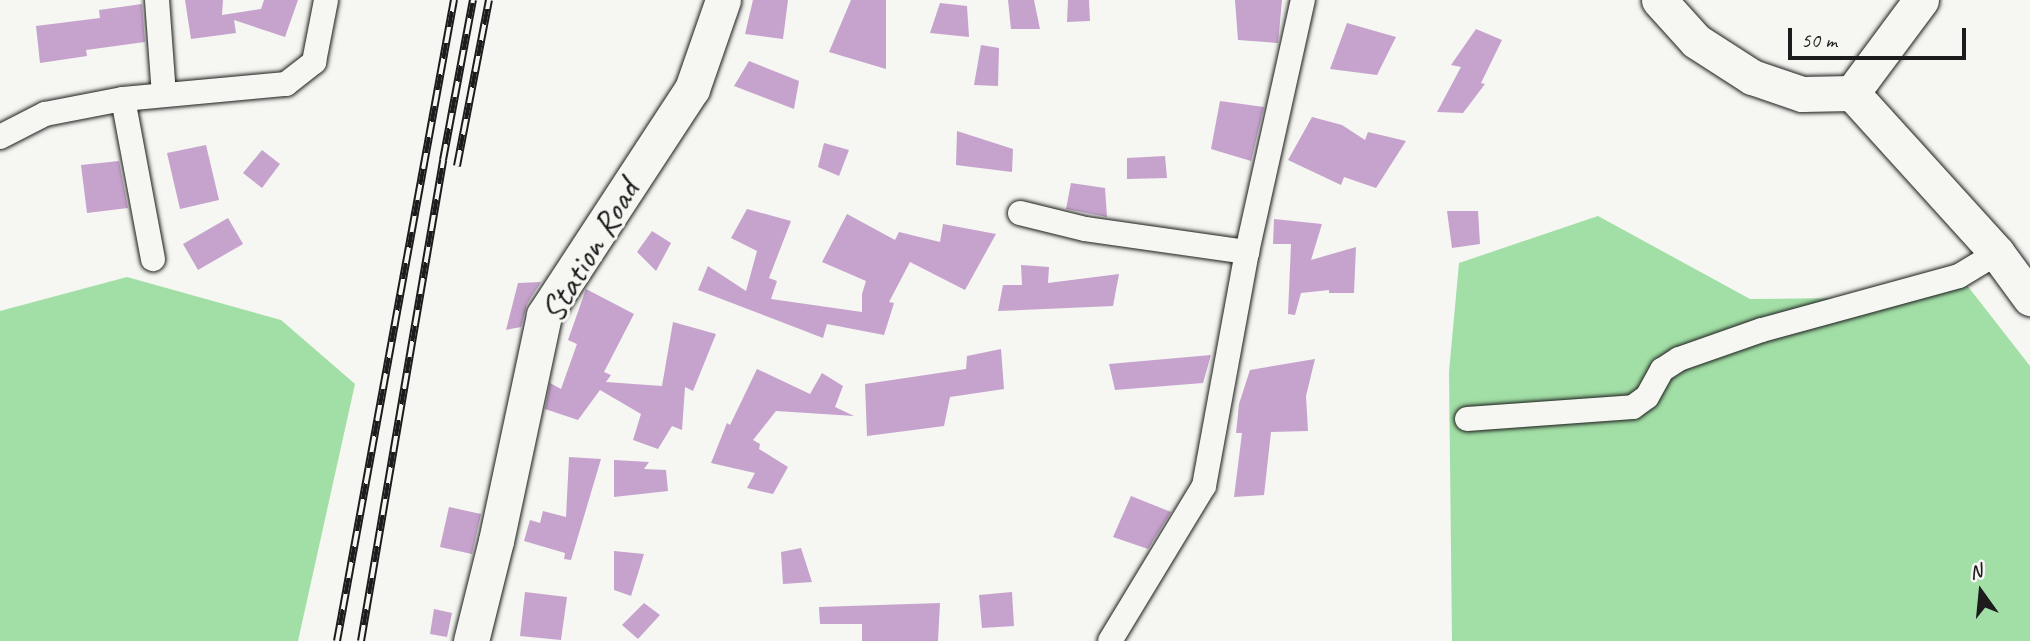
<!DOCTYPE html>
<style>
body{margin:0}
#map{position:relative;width:2030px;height:641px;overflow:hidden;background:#f6f6f2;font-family:Caveat,sans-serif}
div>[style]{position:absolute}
.green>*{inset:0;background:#a2dfa6}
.building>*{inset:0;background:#c6a3cd}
.roads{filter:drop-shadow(0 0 2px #1c1c1c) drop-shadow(0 0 2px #1c1c1c)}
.street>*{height:24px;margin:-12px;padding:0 12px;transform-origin:12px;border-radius:12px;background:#f6f6f2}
.secondary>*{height:35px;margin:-17.5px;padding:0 17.5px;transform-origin:17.5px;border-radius:17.5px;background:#f6f6f2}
.rail>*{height:8px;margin-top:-4px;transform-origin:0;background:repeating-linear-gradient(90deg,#f6f6f2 0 16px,#1c1c1c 0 32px);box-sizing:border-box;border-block:2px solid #1c1c1c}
span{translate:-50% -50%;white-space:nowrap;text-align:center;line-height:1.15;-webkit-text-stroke:6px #f6f6f2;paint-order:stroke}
.street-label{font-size:35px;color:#1c1c1c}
.north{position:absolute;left:1946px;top:557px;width:70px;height:70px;-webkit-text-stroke:5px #f6f6f2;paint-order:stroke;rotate:345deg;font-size:19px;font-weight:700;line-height:28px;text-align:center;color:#1c1c1c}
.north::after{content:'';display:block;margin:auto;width:24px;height:32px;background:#1c1c1c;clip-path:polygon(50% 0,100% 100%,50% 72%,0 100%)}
.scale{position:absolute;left:1788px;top:28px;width:178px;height:32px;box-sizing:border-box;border:4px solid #1c1c1c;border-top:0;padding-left:9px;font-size:21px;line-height:24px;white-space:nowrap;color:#1c1c1c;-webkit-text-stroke:5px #f6f6f2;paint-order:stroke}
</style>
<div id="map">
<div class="green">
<i style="clip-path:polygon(1598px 216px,1750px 299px,1927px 297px,1966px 284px,2030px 366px,2030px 641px,1452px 641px,1449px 372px,1459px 263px)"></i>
<i style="clip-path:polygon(127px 277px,281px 320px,355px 384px,298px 641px,0 641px,0 311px)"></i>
</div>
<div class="building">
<i style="clip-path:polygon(185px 0,223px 0,222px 15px,261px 9px,264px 0,298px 0,285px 37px,234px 20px,236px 33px,191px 39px)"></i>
<i style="clip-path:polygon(753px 0,788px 0,783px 39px,745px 34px)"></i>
<i style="clip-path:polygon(851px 0,886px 0,886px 69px,829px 52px)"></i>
<i style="clip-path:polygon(1008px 0,1034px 0,1040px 29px,1011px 29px)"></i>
<i style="clip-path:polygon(1068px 0,1089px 0,1090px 21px,1067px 22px)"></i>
<i style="clip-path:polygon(1235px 0,1282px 0,1278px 43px,1238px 40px)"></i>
<i style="clip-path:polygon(940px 3px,967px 6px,969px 37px,930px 33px)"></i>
<i style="clip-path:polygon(142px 4px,145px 42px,86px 50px,87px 56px,40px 63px,36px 26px,100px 18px,99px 10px)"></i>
<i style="clip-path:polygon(1347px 23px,1396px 37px,1377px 75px,1330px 69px)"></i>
<i style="clip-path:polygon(1476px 29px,1502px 40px,1481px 83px,1485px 84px,1463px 113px,1437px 112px,1461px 67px,1451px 65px)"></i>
<i style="clip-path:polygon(981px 45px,999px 48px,998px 86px,974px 85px)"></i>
<i style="clip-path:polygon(749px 61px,799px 81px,794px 109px,734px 86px)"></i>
<i style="clip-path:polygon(1220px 101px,1264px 107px,1251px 161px,1211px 149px)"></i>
<i style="clip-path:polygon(1312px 117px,1342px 125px,1365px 140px,1368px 132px,1406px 141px,1376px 188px,1344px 177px,1341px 185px,1288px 160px)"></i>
<i style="clip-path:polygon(957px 131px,1013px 149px,1012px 172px,956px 165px)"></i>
<i style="clip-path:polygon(824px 143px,849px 150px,839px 176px,818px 167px)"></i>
<i style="clip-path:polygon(206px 145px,219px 200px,180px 209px,167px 153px)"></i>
<i style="clip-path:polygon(262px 150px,280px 164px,262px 188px,243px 173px)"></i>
<i style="clip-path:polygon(1165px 156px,1167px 178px,1127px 179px,1127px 158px)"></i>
<i style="clip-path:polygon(119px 161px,128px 208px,87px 213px,81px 165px)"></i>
<i style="clip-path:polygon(1071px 183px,1105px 188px,1107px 217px,1066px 209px)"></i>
<i style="clip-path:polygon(747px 209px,791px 221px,769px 278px,777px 281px,771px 299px,862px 312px,862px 294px,866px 281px,822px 262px,847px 214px,895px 240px,899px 232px,940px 242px,943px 224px,996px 234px,965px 290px,910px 262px,889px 302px,894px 303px,884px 335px,827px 324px,823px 338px,698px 290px,708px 266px,746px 291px,757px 251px,731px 238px)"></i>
<i style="clip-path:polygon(1447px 211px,1478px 211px,1480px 244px,1452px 248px)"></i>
<i style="clip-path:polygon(228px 218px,243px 244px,198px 270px,183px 244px)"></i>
<i style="clip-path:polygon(1274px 219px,1322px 224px,1311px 260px,1356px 247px,1354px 293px,1329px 293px,1329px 290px,1301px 293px,1295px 315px,1288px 314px,1291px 244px,1273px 244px)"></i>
<i style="clip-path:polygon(652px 231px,671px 243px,656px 271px,637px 252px)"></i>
<i style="clip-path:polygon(1021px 265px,1049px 267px,1048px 283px,1119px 274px,1113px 306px,998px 311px,1003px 285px,1022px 285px)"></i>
<i style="clip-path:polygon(541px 282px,527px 304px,521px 327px,506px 330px,518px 283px)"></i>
<i style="clip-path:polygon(586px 289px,634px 314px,604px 372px,611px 375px,606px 382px,662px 386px,673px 322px,716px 334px,693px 391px,685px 387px,682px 430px,672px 426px,658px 449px,633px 440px,641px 414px,600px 390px,578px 420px,545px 409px,550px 383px,561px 389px,577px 344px,568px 340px)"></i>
<i style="clip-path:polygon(1001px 349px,1004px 389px,950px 397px,944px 426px,867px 436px,865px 384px,966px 369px,967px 356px)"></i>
<i style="clip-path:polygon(1211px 355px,1203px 383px,1115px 390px,1109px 364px)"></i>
<i style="clip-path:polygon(1315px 359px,1306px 396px,1308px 431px,1271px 432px,1264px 495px,1234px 497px,1242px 433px,1236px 433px,1239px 404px,1250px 370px)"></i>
<i style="clip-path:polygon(757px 369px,810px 394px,822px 373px,843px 386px,835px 407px,854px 416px,776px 411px,753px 440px,760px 444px,759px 449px,788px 467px,773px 494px,747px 488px,755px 473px,711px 463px,727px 423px,730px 425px)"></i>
<i style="clip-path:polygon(569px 457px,601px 459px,571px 560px,564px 559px,565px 553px,524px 541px,530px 520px,540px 523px,543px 511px,566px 517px)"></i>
<i style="clip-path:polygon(614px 460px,649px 462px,644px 469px,666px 470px,668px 491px,614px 497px)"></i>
<i style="clip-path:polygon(1131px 496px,1171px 512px,1148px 549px,1113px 537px)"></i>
<i style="clip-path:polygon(449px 507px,481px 514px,472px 554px,440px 547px)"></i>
<i style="clip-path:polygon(801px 548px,812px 582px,783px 584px,781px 552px)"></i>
<i style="clip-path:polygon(614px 551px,644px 554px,631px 596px,614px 590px)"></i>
<i style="clip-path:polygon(525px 592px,567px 597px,561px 640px,520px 636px)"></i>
<i style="clip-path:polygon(1012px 592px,1014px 626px,982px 628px,979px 595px)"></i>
<i style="clip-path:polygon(644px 603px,660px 615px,638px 639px,622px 625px)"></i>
<i style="clip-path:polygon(940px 603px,938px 641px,862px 641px,862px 624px,820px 624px,819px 607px)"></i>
<i style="clip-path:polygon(434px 609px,452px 613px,447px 637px,430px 634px)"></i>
</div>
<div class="roads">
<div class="street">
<i style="left:157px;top:0;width:95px;rotate:85.8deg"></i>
<i style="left:123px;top:99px;width:163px;rotate:79.4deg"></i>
<i style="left:0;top:137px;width:51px;rotate:-27.1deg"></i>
<i style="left:45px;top:114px;width:79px;rotate:-10.9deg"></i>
<i style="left:123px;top:99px;width:164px;rotate:-5.3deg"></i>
<i style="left:286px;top:84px;width:36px;rotate:-38deg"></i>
<i style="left:314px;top:62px;width:63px;rotate:-79deg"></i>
<i style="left:1020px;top:213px;width:67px;rotate:13.8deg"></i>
<i style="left:1085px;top:229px;width:164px;rotate:8.1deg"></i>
<i style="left:1467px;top:419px;width:166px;rotate:-4.1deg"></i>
<i style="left:1633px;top:407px;width:17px;rotate:-36deg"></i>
<i style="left:1647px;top:397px;width:31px;rotate:-61deg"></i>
<i style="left:1662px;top:370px;width:20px;rotate:-33deg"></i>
<i style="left:1679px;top:359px;width:88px;rotate:-19.3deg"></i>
<i style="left:1762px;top:330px;width:204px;rotate:-15.3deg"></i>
<i style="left:1959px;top:276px;width:44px;rotate:-31.2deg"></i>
<i style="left:1110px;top:641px;width:181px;rotate:-58.8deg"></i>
<i style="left:1204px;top:486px;width:238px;rotate:-79.6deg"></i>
<i style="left:1247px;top:252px;width:258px;rotate:-77.5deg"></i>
</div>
<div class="secondary">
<i style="left:1659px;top:0;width:55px;rotate:47.9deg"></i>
<i style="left:1696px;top:41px;width:67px;rotate:32.7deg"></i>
<i style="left:1752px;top:77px;width:53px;rotate:18.8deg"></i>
<i style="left:1802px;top:94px;width:50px;rotate:-1.1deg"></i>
<i style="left:1921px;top:0;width:116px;rotate:126.6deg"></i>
<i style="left:1852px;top:93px;width:216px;rotate:47.8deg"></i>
<i style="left:1997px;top:253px;width:56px;rotate:53.7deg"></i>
<i style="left:471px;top:641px;width:103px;rotate:-76deg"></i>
<i style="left:496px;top:541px;width:231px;rotate:-78deg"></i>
<i style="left:544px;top:315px;width:270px;rotate:-56.8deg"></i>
<i style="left:692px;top:89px;width:94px;rotate:-70.8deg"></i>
</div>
</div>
<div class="rail">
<i style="left:457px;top:166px;width:169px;rotate:-79.1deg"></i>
<i style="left:337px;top:641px;width:652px;rotate:-79.66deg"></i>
<i style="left:361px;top:641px;width:488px;rotate:-80.3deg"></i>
<i style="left:443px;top:160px;width:163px;rotate:-79.4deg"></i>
</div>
<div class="street-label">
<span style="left:590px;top:251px;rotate:-59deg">Station Road</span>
</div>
<div class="north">N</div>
<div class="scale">50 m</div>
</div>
